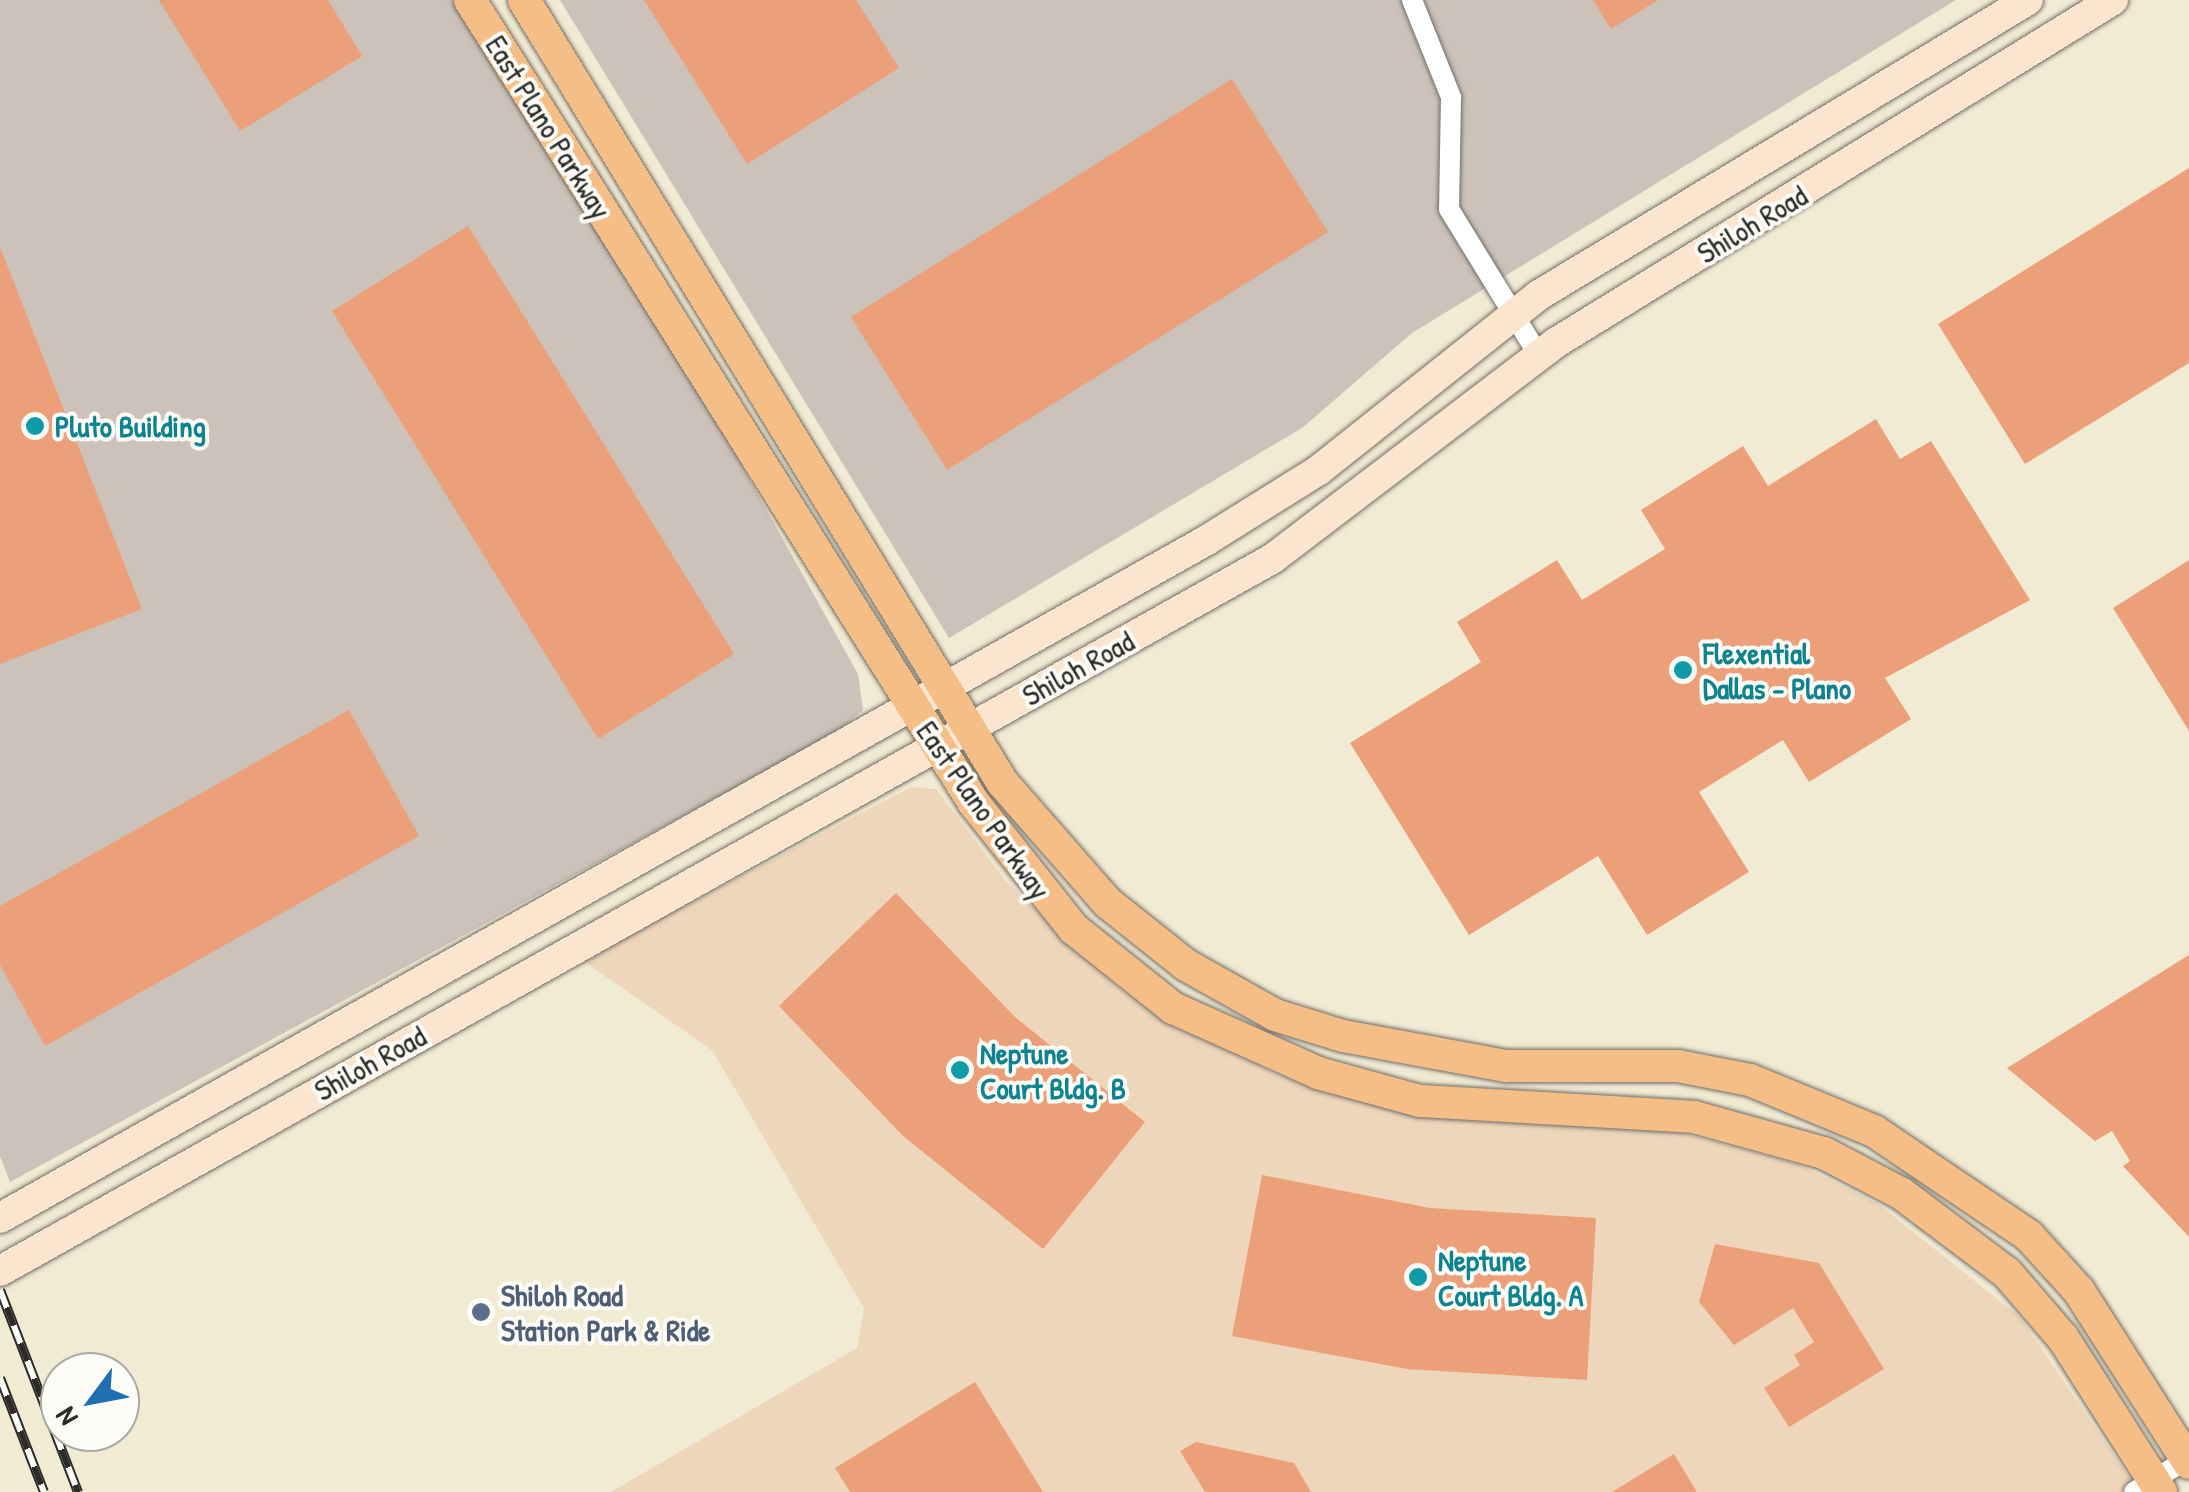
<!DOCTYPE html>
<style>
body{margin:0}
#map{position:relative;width:2189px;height:1492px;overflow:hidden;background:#f2ebd4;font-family:"Patrick Hand",sans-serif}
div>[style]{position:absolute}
.built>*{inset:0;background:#eed6bb}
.industrial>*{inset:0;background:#ccc2b9}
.building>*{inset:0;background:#eba079}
.roads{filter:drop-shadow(0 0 2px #716e66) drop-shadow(0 0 2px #716e66)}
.minor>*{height:20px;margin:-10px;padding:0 10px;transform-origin:10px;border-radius:10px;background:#fff}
.secondary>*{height:30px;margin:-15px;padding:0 15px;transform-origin:15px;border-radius:15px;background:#fbe5cf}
.primary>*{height:32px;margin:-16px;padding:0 16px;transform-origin:16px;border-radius:16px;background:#f6be87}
.rail>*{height:10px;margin-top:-5px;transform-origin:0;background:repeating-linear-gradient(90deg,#fdfcf7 0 19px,#2b2b2b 0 38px);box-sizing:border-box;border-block:2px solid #2b2b2b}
.dots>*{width:28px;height:28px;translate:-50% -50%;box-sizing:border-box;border:5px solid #fdfcf7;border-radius:50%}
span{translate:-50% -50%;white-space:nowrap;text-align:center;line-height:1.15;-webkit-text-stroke:8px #fdfcf7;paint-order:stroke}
.street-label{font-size:30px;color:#2b2b2b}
.culture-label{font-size:30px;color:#0d838f;font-weight:700}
.left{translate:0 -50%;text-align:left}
.service-label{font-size:30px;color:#4e5e75;font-weight:700}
.north{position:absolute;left:40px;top:1352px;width:100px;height:100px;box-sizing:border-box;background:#fdfcf7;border:2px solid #a9a8a5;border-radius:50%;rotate:238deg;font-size:28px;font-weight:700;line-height:40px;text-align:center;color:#2b2b2b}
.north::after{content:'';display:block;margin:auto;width:35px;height:45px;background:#1f6fb2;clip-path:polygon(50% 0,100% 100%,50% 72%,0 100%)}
</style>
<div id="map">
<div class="built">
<i style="clip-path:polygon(911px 787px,936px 789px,1006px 881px,1122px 991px,1276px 1075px,1359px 1101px,1659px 1127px,1798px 1164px,1877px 1203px,2020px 1317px,2139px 1492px,611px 1492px,857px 1348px,864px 1308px,712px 1050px,582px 960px)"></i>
</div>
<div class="industrial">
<i style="clip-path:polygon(0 0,452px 0,736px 455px,858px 674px,863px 710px,837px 732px,10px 1182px,0 1156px)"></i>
<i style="clip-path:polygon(560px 0,1956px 0,1412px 333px,1302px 428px,949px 638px)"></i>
</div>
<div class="building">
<i style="clip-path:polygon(159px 0,328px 0,362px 56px,240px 131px)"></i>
<i style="clip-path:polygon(644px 0,856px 0,899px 68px,747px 164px)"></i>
<i style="clip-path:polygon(1593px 0,1658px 0,1611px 29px)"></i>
<i style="clip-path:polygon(1232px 79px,1328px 232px,947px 470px,851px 317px)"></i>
<i style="clip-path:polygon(2189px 168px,2189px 363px,2025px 464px,1938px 324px)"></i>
<i style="clip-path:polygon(468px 226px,734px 654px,598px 739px,332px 311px)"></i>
<i style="clip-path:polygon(0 247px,142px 609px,0 664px)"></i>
<i style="clip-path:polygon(1876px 419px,1900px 459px,1931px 441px,2030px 600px,1885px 678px,1911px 719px,1809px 782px,1783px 740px,1699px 792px,1749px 872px,1647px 935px,1598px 856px,1469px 935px,1350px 743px,1481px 662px,1457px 622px,1557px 560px,1582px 600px,1665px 549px,1641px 510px,1743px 446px,1768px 486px)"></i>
<i style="clip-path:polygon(2189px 560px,2189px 731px,2113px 608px)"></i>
<i style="clip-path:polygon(349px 710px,419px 836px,45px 1046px,0 965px,0 906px)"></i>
<i style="clip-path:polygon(896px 893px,1015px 1017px,1145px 1122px,1043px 1249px,902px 1135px,779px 1006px)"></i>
<i style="clip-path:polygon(2189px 955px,2189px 1237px,2123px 1166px,2130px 1161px,2112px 1131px,2095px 1141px,2007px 1068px)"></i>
<i style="clip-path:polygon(1262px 1175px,1430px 1208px,1596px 1218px,1587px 1380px,1407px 1369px,1232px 1336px)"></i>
<i style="clip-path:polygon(1715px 1244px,1819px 1263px,1884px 1369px,1789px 1427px,1764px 1388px,1800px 1365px,1794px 1355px,1814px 1342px,1793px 1308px,1734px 1345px,1699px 1302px)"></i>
<i style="clip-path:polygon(975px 1382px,1043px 1492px,850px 1492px,835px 1468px)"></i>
<i style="clip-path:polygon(1196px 1442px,1294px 1463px,1311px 1492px,1205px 1492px,1180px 1451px)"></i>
<i style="clip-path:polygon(1674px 1454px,1697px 1492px,1612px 1492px)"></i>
</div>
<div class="roads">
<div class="minor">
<i style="left:1412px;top:0;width:105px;rotate:68.1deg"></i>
<i style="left:1451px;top:97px;width:112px;rotate:91deg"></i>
<i style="left:1449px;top:209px;width:170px;rotate:58.5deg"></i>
<i style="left:2134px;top:1492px;width:62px;rotate:-31.9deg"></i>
</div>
<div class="secondary">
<i style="left:0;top:1218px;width:1384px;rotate:-29.32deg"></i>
<i style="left:1207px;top:540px;width:132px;rotate:-32deg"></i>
<i style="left:1319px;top:470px;width:281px;rotate:-38.5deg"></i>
<i style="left:1539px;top:295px;width:571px;rotate:-31.1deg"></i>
<i style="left:0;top:1271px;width:1458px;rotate:-29.24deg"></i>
<i style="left:1272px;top:559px;width:358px;rotate:-37.3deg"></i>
<i style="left:1557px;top:342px;width:653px;rotate:-31.6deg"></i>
</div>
<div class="primary">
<i style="left:470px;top:0;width:948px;rotate:57.89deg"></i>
<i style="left:974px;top:803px;width:161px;rotate:51.6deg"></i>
<i style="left:1074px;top:929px;width:127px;rotate:38.6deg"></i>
<i style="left:1173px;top:1008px;width:159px;rotate:24.1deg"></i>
<i style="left:1318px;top:1073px;width:106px;rotate:15.4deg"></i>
<i style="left:1420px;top:1101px;width:274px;rotate:3.3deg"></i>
<i style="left:1694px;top:1117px;width:135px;rotate:15.5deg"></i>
<i style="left:1824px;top:1153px;width:88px;rotate:27.7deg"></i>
<i style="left:1902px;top:1194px;width:131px;rotate:37deg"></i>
<i style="left:2007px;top:1273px;width:86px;rotate:49.3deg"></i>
<i style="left:2063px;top:1338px;width:183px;rotate:57.5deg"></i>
<i style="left:524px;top:0;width:917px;rotate:58.56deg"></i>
<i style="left:1002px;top:782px;width:161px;rotate:48.8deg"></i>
<i style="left:1108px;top:903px;width:100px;rotate:38.5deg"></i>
<i style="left:1186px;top:965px;width:102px;rotate:29.3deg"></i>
<i style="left:1275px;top:1015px;width:71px;rotate:17.2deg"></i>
<i style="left:1343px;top:1036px;width:167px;rotate:10.4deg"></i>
<i style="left:1507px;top:1066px;width:171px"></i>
<i style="left:1678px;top:1066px;width:73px;rotate:11deg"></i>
<i style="left:1750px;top:1080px;width:134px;rotate:22.4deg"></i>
<i style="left:1874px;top:1131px;width:187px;rotate:34.1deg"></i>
<i style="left:2029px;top:1236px;width:74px;rotate:47.7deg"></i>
<i style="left:2079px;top:1291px;width:204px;rotate:57.4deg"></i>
</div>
</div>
<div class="rail">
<i style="left:0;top:1290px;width:217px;rotate:68.9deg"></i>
<i style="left:0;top:1378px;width:122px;rotate:68.9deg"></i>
</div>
<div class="dots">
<i style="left:35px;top:426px;background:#0f9aa8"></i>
<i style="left:1683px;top:670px;background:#0f9aa8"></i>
<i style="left:960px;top:1070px;background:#0f9aa8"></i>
<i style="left:1418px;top:1277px;background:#0f9aa8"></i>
<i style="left:481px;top:1312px;background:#5c6f8a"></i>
</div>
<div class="street-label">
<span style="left:549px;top:127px;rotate:58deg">East Plano Parkway</span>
<span style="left:1752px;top:224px;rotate:-31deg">Shiloh Road</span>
<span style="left:1078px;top:668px;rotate:-29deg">Shiloh Road</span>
<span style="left:984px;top:810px;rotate:55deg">East Plano Parkway</span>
<span style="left:370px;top:1063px;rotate:-29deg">Shiloh Road</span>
</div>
<div class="culture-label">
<span class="left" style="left:55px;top:426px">Pluto Building</span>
<span class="left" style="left:1703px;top:670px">Flexential<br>Dallas - Plano</span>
<span class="left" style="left:980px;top:1070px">Neptune<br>Court Bldg. B</span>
<span class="left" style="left:1438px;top:1277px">Neptune<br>Court Bldg. A</span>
</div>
<div class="service-label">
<span class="left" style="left:501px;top:1312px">Shiloh Road<br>Station Park &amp; Ride</span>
</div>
<div class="north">N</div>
</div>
